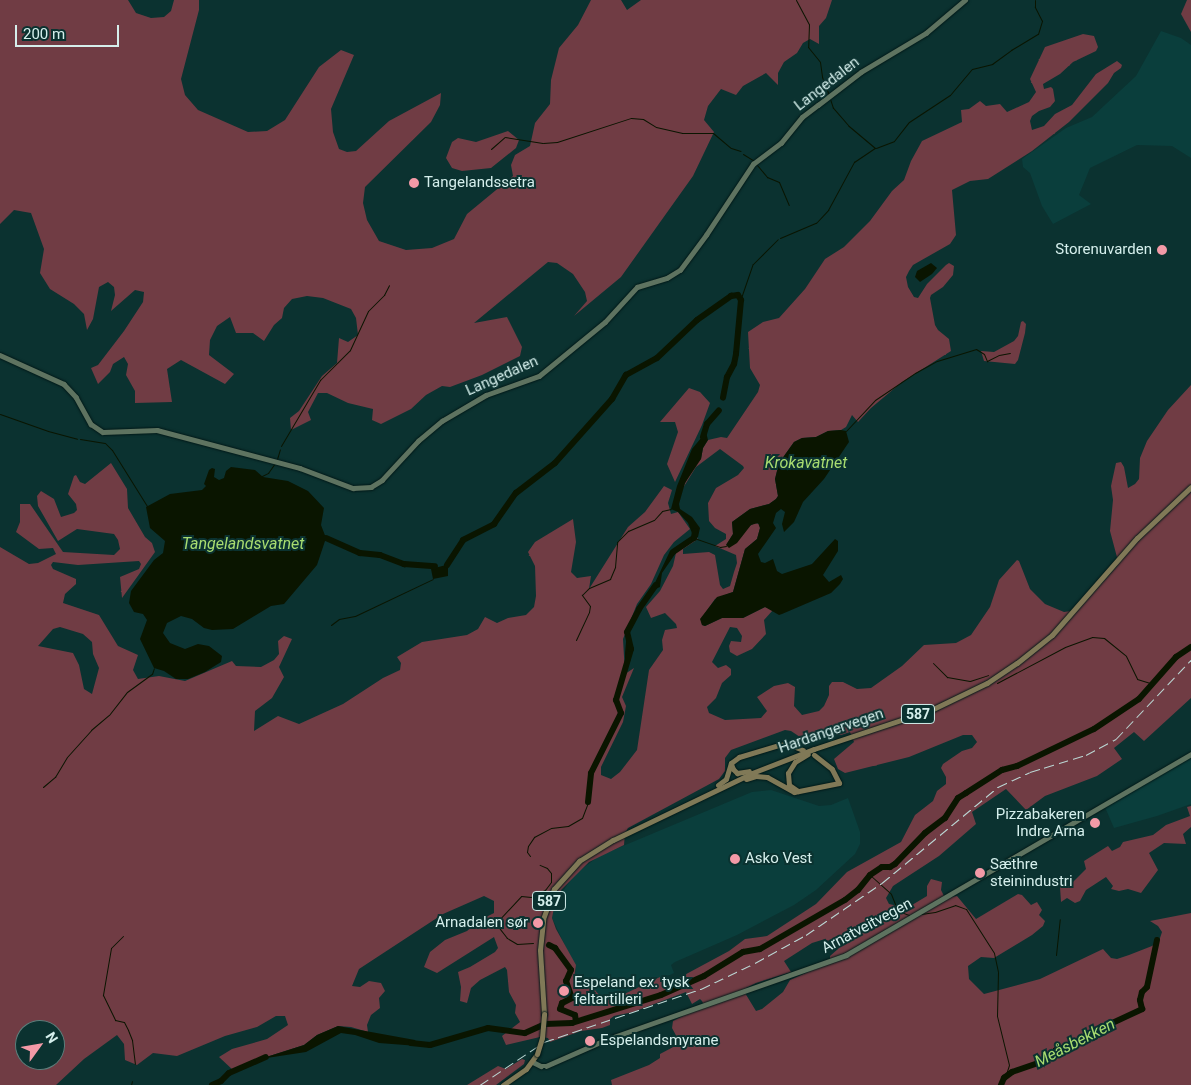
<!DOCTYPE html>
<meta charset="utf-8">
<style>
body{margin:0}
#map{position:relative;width:1191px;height:1085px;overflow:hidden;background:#0b3230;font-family:Roboto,sans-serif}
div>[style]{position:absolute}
.built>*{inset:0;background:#0a3e3c}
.green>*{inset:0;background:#703c44}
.water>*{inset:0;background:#0a1500}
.stream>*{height:1px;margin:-0.5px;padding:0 0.5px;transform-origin:0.5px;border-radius:0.5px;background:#0a1500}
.river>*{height:6px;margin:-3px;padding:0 3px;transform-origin:3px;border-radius:3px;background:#0a1500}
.roads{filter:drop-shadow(0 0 1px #001817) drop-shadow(0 0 1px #001817)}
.secondary>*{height:4.5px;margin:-2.25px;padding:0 2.25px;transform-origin:2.25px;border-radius:2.25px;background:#5e7360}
.primary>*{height:5px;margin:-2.5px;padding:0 2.5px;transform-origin:2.5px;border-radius:2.5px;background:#807957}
.rail>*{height:1px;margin-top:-0.5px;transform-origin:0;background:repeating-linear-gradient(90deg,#bbd7d4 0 10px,transparent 0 15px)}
.bridges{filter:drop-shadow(0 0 1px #001817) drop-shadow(0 0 1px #001817)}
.primary-bridge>*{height:5px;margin:-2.5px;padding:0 2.5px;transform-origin:2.5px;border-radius:2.5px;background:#807957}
.dots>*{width:14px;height:14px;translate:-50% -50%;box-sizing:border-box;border:2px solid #0b3230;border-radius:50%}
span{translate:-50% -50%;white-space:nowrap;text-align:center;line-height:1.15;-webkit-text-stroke:4px #0b3230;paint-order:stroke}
.shield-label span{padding:1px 4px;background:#0b3230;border:1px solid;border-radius:4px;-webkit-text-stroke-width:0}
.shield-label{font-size:14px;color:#d5efec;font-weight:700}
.street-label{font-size:15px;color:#d5efec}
.poi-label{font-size:15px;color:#d5efec}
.left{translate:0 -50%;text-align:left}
.right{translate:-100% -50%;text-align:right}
.water-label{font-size:16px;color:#a8dc70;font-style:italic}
.north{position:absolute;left:15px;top:1020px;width:50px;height:50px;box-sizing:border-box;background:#0b3230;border:1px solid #5c7e7b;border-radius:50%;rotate:58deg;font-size:14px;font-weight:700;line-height:20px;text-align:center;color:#d5efec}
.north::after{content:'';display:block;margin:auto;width:18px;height:22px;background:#f39aa7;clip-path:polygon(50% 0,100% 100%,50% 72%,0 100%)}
.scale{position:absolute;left:15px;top:25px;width:104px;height:22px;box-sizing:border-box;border:2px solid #d5efec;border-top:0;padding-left:6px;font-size:15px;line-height:18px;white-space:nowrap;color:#d5efec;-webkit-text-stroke:4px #0b3230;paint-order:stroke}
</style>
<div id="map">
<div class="built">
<i style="clip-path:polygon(1161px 31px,1181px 38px,1191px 45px,1191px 158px,1172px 146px,1137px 145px,1090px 168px,1079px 195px,1091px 204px,1053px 224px,1042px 206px,1030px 173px,1023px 167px,1022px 159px,1066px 128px,1092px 117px,1136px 76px)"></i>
<i style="clip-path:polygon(1191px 754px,1191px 804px,1157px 816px,1114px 828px,1104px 805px)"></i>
<i style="clip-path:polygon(771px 790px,819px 806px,831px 805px,848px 798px,860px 832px,860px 844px,855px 854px,816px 890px,794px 905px,737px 935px,675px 962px,671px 965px,674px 973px,670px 975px,660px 977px,618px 997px,604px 998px,598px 995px,587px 981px,576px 983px,574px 979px,576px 969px,552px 918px,555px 903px,574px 875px,599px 856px,752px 792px)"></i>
</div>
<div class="green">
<i style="clip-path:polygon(0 0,128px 0,136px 13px,151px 18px,164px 17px,171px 11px,174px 0,199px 0,199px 10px,181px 79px,185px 95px,198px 110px,248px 132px,267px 131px,285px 120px,319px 67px,341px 50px,354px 55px,331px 109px,333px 132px,339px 149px,347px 152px,356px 151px,389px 121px,441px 93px,440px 105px,431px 122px,365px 187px,363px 203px,367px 220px,379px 241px,406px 250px,432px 248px,454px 239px,467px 214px,513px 176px,511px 165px,515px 155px,530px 146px,535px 123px,550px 104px,551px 80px,559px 48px,578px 25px,591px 0,621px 0,627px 10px,641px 0,832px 0,826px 18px,819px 26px,819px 44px,810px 39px,803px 43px,797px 53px,784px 62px,778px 73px,778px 85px,766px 73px,743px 86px,736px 95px,721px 89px,708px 106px,704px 120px,714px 132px,693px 176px,621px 277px,574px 316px,587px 301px,585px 292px,573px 274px,557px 263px,548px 262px,474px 323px,507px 317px,522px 347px,520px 356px,482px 375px,450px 387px,442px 386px,426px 395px,411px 409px,381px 424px,372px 420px,373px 409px,348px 403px,327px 393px,318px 393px,308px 412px,311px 420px,291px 430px,290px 418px,299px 411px,322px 376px,337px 363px,339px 338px,348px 342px,358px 335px,356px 318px,351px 309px,323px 298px,307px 296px,292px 299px,284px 308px,282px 318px,274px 325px,264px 341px,253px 333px,236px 333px,230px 317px,217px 326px,210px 340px,209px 355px,234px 374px,225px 384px,181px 360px,167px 369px,172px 402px,135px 403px,135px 391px,126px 375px,128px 364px,124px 357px,113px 364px,110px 372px,98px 384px,91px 368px,98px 365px,124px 331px,143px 302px,144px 292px,135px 290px,111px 311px,115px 295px,114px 287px,108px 282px,99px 287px,93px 319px,87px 330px,84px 314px,74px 304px,50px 289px,40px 273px,44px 249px,31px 213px,14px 210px,0 224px)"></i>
<i style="clip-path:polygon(1187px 0,1191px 0,1191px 32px,1181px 14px)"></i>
<i style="clip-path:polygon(evenodd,1083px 34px,1094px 36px,1098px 47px,1096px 51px,1073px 62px,1060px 74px,1043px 84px,1044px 89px,1051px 87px,1053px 89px,1055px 101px,1050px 107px,1039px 111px,1032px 116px,1030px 121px,1032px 130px,1044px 126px,1055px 114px,1072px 105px,1096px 74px,1117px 61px,1122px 65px,1121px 68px,1114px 73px,1108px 83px,1069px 122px,1032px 151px,988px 179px,970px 181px,952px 190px,956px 235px,950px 244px,913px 265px,909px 271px,906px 277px,908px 287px,914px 297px,918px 298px,927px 284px,946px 265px,949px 263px,954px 266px,953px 275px,943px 287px,931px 295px,930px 298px,935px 325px,938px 330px,949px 339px,951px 351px,902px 382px,871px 408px,858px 422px,852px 415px,846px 427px,841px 430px,828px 431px,816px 437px,802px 438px,794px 442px,779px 463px,775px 479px,778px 496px,776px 499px,769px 504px,750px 509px,732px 522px,733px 534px,726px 545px,741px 537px,748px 527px,755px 523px,759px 524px,760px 528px,757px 539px,745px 549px,733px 592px,715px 599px,701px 619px,702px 625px,705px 626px,722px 618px,743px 618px,765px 607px,773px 610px,764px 620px,766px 634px,752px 649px,737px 656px,730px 652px,729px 646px,731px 641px,741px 642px,742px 636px,737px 628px,730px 627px,712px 662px,718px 668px,726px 665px,731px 669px,731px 675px,722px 683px,716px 698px,707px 707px,709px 713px,725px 720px,761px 718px,767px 711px,757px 697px,774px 686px,788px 683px,795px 687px,794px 706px,802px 715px,819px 711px,824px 706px,829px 695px,829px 686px,832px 682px,843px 682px,857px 689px,871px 688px,902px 666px,924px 645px,956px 643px,971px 635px,990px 607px,999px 580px,1017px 560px,1019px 561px,1030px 589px,1045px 604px,1064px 612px,1078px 610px,1117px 566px,1118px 561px,1110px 531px,1113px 500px,1111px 486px,1116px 463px,1121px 462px,1124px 467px,1128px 488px,1135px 484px,1139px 479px,1140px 458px,1147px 441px,1168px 410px,1191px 385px,1191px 698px,1144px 741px,1134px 732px,1114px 748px,1122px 759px,1097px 776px,1045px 796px,1026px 810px,1006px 789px,972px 812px,976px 824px,939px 856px,893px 886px,886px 898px,889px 904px,907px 908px,927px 896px,927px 886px,931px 879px,942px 882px,941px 890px,945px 898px,957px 896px,976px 919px,1018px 894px,1022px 895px,1031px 905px,1037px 902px,1042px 910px,1039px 915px,1045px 921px,1043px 926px,1032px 935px,994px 958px,981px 957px,968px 966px,969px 979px,984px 994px,1040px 979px,1103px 949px,1111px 958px,1117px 959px,1129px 955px,1152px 946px,1159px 941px,1162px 932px,1158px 926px,1150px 921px,1191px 913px,1191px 1085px,612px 1085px,611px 1080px,649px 1065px,660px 1058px,660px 1054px,677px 1045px,679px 1041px,672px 1028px,673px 1021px,704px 1005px,702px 1001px,700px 999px,692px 1004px,686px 992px,633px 1012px,614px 1016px,610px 1019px,610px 1025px,602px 1028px,581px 1031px,550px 1042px,548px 1038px,540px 1037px,506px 1045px,502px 1036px,520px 1022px,515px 1013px,516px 1005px,509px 992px,507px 970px,505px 967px,480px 980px,471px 988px,467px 1003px,460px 1001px,461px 987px,458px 972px,470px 967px,495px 952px,498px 948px,494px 937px,437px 973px,424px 967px,430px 952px,445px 940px,467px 931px,480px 920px,494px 913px,494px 901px,484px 896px,443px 914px,359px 969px,352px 986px,360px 987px,369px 981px,381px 983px,385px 991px,379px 998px,380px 1008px,371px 1015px,367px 1025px,368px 1032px,351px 1027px,338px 1026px,317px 1035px,304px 1045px,260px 1059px,234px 1071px,219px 1057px,232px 1049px,267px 1039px,288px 1025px,285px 1016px,276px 1016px,257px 1027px,225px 1036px,177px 1056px,153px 1053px,137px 1065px,125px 1060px,124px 1044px,117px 1035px,84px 1059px,56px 1085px,0 1085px,0 547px,29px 564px,38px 563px,56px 554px,53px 548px,39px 549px,16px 532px,20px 522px,20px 504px,30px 504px,63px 552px,114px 555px,120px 549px,118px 540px,114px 534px,77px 529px,58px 541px,38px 506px,37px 496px,41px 491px,54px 499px,61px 517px,74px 513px,77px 510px,76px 504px,68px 494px,74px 476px,76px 475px,80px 482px,85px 484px,111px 463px,127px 489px,128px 508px,145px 537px,152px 543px,155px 552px,122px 598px,120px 577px,139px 569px,141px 564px,139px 561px,78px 565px,53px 562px,51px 565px,53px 569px,76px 579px,76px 584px,65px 594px,63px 603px,99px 615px,118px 646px,138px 655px,133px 670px,138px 679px,159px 676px,185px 681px,232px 661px,236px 666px,261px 667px,274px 660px,279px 654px,278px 641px,284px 636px,292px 639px,279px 667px,284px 677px,272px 698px,255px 711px,254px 731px,278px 716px,299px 724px,343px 704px,383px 678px,400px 670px,401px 663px,397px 657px,422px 642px,467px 635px,478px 629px,485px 617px,497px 623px,508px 618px,526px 615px,534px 607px,536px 596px,535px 566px,528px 552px,535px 542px,573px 519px,576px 542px,571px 572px,577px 578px,591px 576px,589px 589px,628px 527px,645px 512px,664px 486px,672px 490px,668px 503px,671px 514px,678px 512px,690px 529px,674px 542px,664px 555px,651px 584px,637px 604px,623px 639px,625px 674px,634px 668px,622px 697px,626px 706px,623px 722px,601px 767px,601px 775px,611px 779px,620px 772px,637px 750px,649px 670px,663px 650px,662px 640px,665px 630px,677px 628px,676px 624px,665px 613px,651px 618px,646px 607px,660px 591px,673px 566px,676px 553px,682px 546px,697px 538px,698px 539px,683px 549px,683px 554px,709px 552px,715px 555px,720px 585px,723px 589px,730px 586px,734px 572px,737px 563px,736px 555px,715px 546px,726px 539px,726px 534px,715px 528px,709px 521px,708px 503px,716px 488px,738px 475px,744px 468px,743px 466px,720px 449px,696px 467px,683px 488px,692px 468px,701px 459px,703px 448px,708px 440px,721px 437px,727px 438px,758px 392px,760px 385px,750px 368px,748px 332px,763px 322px,779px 318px,805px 289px,825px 259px,844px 247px,870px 221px,892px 191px,904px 180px,911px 161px,922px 141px,962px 122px,961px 110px,969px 109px,980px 101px,986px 106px,1000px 104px,1007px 112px,1029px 102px,1036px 92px,1030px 79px,1045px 47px,1083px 34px,60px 627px,83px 634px,92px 642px,93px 654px,99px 668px,92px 694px,84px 689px,79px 665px,73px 653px,38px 646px,53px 629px,60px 627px,1083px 34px,785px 730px,791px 731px,803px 739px,825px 734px,841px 735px,850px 732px,854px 742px,834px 759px,838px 769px,845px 773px,909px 757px,963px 735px,972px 735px,977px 742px,972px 748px,962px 751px,943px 764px,941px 768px,946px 777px,946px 784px,937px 791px,933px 801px,915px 815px,901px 842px,847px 872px,816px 904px,767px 936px,745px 939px,729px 951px,677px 979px,669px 981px,660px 977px,618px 997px,601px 997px,587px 981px,576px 983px,574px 979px,576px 965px,556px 929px,552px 918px,555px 903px,561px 890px,589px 862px,624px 845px,625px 833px,628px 828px,719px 779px,725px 771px,725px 758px,731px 750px,785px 730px,1083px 34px,825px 939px,837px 946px,838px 949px,830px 956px,830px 962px,790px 980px,783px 992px,762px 1009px,756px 1011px,745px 993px,746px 988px,756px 983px,791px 972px,784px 961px,812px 943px,825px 939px,1083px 34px,25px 1030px,55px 1030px,55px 1060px,25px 1060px,25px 1030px)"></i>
<i style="clip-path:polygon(508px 131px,519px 140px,516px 148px,491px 168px,462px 171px,452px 168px,446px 158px,452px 142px,458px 138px,476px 142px)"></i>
<i style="clip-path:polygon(1021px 322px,1023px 321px,1026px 324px,1025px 333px,1018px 360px,1015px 364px,984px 361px,981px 351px,994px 352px,1014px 341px,1018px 336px)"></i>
<i style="clip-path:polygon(689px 388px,700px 392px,710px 403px,702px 425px,675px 482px,667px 464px,678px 432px,675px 422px,660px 422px)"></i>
<i style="clip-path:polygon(1191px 806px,1191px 827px,1183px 834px,1186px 844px,1164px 843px,1149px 853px,1158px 870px,1141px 893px,1128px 889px,1119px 891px,1111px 889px,1113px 886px,1106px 877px,1086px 890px,1080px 901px,1075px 903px,1067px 898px,1061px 902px,1060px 887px,1069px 886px,1086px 869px,1084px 861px,1108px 846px,1112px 851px,1120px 847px,1123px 842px,1153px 835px,1166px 825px,1190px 816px,1187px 807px)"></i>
<i style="clip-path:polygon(522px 1059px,525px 1060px,524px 1064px,496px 1085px,467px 1085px,498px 1066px,506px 1069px)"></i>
</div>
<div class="water">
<i style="clip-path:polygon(931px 263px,937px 268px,932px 274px,920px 282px,915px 277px,917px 271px)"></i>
<i style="clip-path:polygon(841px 430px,846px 431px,849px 442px,824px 479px,803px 502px,794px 522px,784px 532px,782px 524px,785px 512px,781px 509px,776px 513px,773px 523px,776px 528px,758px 554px,761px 562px,765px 563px,773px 559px,777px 571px,782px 574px,812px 564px,835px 539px,838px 541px,838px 551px,823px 575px,829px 582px,841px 575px,843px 579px,840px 584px,831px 593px,782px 614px,779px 615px,765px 607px,743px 618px,722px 618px,705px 626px,702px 625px,700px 619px,717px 597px,733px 592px,745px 549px,757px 539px,760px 528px,758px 523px,751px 525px,737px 543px,729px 548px,726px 545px,733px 534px,732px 522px,750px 509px,769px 504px,776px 499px,778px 496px,775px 479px,779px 463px,794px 442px,802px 438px,816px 437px,828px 431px)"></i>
<i style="clip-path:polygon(706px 432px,708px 440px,703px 448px,701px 459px,685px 483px,679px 504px,680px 509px,692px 517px,700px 528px,698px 537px,694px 538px,688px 523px,678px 512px,671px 509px,677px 486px,692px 449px)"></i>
<i style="clip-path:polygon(231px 467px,255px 470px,263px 477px,288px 481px,308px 491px,324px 508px,321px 525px,326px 538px,317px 565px,284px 604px,271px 606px,233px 629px,212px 630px,204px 628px,192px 619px,181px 616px,167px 623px,163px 633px,170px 643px,185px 649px,198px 644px,209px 646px,222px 656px,221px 662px,205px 672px,188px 679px,176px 679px,164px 671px,154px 668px,140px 639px,147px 620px,143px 614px,134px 612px,129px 603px,131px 591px,154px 560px,163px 553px,165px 541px,150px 528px,146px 507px,170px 494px,202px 490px,206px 486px,204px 484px,209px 470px,212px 468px,215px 469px,214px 477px,219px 480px,224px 478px,226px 471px)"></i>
<i style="clip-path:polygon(680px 547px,662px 573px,660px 587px,651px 591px,670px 551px)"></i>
<i style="clip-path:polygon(446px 565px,448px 566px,448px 576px,433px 579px,431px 569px)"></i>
<i style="clip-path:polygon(627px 632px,631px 659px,625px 674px,625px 653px)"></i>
<i style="clip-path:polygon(338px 1026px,415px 1040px,418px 1046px,379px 1043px,355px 1035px,341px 1033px,306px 1052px,260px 1059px,304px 1045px,317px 1035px)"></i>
</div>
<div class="stream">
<i style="left:796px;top:0;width:27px;rotate:62deg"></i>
<i style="left:809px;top:24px;width:23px;rotate:92deg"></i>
<i style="left:808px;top:47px;width:19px;rotate:51deg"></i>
<i style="left:820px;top:62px;width:15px;rotate:82deg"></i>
<i style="left:822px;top:77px;width:19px;rotate:69deg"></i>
<i style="left:876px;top:148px;width:19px;rotate:-21deg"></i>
<i style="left:894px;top:141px;width:24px;rotate:-52deg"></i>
<i style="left:909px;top:122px;width:49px;rotate:-33.4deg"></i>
<i style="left:950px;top:95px;width:34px;rotate:-50deg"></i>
<i style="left:972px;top:69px;width:21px;rotate:-14deg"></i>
<i style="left:992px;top:64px;width:24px;rotate:-36deg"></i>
<i style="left:1011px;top:50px;width:31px;rotate:-31deg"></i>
<i style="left:1038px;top:34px;width:14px;rotate:-73deg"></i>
<i style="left:1042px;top:21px;width:16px;rotate:-117deg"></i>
<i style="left:1035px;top:7px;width:7px;rotate:-90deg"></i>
<i style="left:491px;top:149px;width:18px;rotate:-41deg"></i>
<i style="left:505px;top:137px;width:38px;rotate:9deg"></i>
<i style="left:543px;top:143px;width:14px;rotate:-4deg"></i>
<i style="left:557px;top:142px;width:78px;rotate:-18deg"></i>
<i style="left:631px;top:118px;width:12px;rotate:5deg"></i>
<i style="left:643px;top:119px;width:15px;rotate:32deg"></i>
<i style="left:656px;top:127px;width:27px;rotate:13deg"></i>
<i style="left:682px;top:133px;width:31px"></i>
<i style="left:713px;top:133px;width:23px;rotate:40deg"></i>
<i style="left:731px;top:148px;width:10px;rotate:17deg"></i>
<i style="left:743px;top:154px;width:13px;rotate:32deg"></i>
<i style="left:757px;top:165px;width:16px;rotate:50deg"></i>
<i style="left:767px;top:177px;width:13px;rotate:23deg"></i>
<i style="left:779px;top:182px;width:25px;rotate:67deg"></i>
<i style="left:780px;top:238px;width:39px;rotate:-23deg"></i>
<i style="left:816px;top:223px;width:18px;rotate:-47deg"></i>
<i style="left:828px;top:210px;width:55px;rotate:-61.6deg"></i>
<i style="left:854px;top:162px;width:25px;rotate:-34deg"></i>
<i style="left:875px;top:148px;width:35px;rotate:-140deg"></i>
<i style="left:848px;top:125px;width:23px;rotate:-131deg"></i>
<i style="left:833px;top:108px;width:9px;rotate:-108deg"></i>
<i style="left:741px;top:298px;width:36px;rotate:-71deg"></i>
<i style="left:753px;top:264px;width:35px;rotate:-45deg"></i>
<i style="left:0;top:414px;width:51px;rotate:19.5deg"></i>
<i style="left:48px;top:431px;width:30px;rotate:15deg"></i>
<i style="left:846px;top:431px;width:42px;rotate:-46.9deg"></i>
<i style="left:875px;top:400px;width:48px;rotate:-34deg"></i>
<i style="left:915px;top:373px;width:25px;rotate:-29deg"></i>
<i style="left:937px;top:361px;width:41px;rotate:-17.1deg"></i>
<i style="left:976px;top:349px;width:9px;rotate:32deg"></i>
<i style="left:984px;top:354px;width:8px;rotate:67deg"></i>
<i style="left:987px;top:361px;width:13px;rotate:-27deg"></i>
<i style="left:999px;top:355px;width:11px;rotate:-10deg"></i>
<i style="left:80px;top:439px;width:25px;rotate:9deg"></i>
<i style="left:105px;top:443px;width:10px;rotate:45deg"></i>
<i style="left:112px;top:450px;width:66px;rotate:58deg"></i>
<i style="left:281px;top:446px;width:77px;rotate:-59.4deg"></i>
<i style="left:320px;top:380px;width:42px;rotate:-45deg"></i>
<i style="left:350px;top:350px;width:43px;rotate:-65.2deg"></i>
<i style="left:368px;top:311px;width:23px;rotate:-45deg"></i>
<i style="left:384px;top:295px;width:11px;rotate:-63deg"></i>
<i style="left:277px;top:459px;width:10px;rotate:-73deg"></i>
<i style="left:262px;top:476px;width:7px;rotate:-27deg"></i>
<i style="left:268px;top:473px;width:12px;rotate:-55deg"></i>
<i style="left:694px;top:538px;width:28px;rotate:19deg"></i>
<i style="left:720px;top:547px;width:6px;rotate:-9deg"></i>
<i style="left:331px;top:625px;width:10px;rotate:-37deg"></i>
<i style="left:339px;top:619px;width:16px;rotate:-11deg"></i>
<i style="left:355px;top:616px;width:86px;rotate:-25.4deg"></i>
<i style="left:576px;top:640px;width:31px;rotate:-65deg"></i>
<i style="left:589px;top:612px;width:6px;rotate:-81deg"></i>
<i style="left:590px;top:606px;width:14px;rotate:-126deg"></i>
<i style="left:582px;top:595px;width:10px;rotate:-45deg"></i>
<i style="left:589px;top:588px;width:23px;rotate:-23deg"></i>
<i style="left:610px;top:579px;width:13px;rotate:-67deg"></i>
<i style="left:615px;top:567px;width:25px;rotate:-85deg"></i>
<i style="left:617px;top:542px;width:16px;rotate:-45deg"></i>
<i style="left:628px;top:531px;width:28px;rotate:-23deg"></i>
<i style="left:654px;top:520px;width:12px;rotate:-48deg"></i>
<i style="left:662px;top:511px;width:9px;rotate:-13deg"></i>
<i style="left:933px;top:663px;width:20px;rotate:45deg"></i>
<i style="left:947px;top:677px;width:23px;rotate:10deg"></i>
<i style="left:970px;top:681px;width:19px;rotate:-18deg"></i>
<i style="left:997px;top:683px;width:77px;rotate:-27.9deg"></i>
<i style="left:1065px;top:647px;width:29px;rotate:-20deg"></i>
<i style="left:1092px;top:637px;width:12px;rotate:5deg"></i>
<i style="left:1104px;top:638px;width:28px;rotate:39deg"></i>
<i style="left:1126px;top:656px;width:25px;rotate:64deg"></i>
<i style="left:1137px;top:679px;width:17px;rotate:17deg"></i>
<i style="left:43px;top:787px;width:16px;rotate:-40deg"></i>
<i style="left:55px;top:777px;width:23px;rotate:-59deg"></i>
<i style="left:67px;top:757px;width:36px;rotate:-48deg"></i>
<i style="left:91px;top:730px;width:23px;rotate:-40deg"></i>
<i style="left:109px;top:715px;width:29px;rotate:-52deg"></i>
<i style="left:127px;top:692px;width:31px;rotate:-36deg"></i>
<i style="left:152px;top:674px;width:6px;rotate:-72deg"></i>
<i style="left:530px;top:856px;width:5px;rotate:-127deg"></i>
<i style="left:527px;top:852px;width:6px;rotate:-81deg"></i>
<i style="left:528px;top:846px;width:11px;rotate:-56deg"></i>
<i style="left:534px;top:837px;width:19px;rotate:-28deg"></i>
<i style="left:551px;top:828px;width:17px;rotate:-7deg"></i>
<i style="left:568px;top:826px;width:16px;rotate:-30deg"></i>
<i style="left:582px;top:818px;width:17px;rotate:-69deg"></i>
<i style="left:870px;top:875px;width:28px;rotate:42deg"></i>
<i style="left:891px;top:894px;width:18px;rotate:68deg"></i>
<i style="left:898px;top:911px;width:12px;rotate:20deg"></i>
<i style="left:921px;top:914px;width:14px;rotate:-8deg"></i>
<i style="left:935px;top:912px;width:21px;rotate:-19deg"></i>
<i style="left:955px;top:905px;width:12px;rotate:20deg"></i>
<i style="left:966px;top:909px;width:52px;rotate:57.5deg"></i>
<i style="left:994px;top:953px;width:19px;rotate:78deg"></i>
<i style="left:998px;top:972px;width:44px;rotate:91.3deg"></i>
<i style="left:997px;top:1016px;width:50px;rotate:76.2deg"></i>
<i style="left:1009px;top:1065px;width:13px;rotate:108deg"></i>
<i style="left:123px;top:936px;width:17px;rotate:135deg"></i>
<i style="left:111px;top:948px;width:48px;rotate:99.7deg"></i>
<i style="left:103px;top:995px;width:28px;rotate:64deg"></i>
<i style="left:115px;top:1020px;width:9px;rotate:13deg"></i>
<i style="left:124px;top:1022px;width:9px;rotate:63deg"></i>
<i style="left:128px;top:1030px;width:11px;rotate:68deg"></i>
<i style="left:132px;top:1040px;width:24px;rotate:83deg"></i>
<i style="left:533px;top:943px;width:16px;rotate:176deg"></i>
<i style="left:517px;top:944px;width:12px;rotate:-149deg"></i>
<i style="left:507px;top:938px;width:16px;rotate:-128deg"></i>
<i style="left:497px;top:925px;width:3px;rotate:-90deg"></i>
<i style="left:497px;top:922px;width:35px;rotate:-47deg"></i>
<i style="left:521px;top:896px;width:10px;rotate:6deg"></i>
<i style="left:531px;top:897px;width:16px;rotate:-27deg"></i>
<i style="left:545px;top:890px;width:10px;rotate:-53deg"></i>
<i style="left:551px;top:882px;width:9px;rotate:-90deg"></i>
<i style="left:551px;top:873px;width:6px;rotate:-129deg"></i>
<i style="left:547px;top:868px;width:8px;rotate:-157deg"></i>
<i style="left:1056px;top:955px;width:36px;rotate:-84deg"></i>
<i style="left:131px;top:1085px;width:4px;rotate:-76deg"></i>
</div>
<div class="river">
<i style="left:703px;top:437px;width:14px;rotate:-73deg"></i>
<i style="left:707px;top:424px;width:18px;rotate:-49deg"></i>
<i style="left:326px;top:538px;width:37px;rotate:24deg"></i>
<i style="left:360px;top:553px;width:20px;rotate:6deg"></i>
<i style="left:380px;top:555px;width:26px;rotate:21deg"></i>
<i style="left:404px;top:564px;width:31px;rotate:4deg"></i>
<i style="left:673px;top:552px;width:25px;rotate:-34deg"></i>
<i style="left:694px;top:538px;width:7px;rotate:-82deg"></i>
<i style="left:447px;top:565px;width:30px;rotate:-57deg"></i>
<i style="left:463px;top:540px;width:35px;rotate:-27deg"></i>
<i style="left:494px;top:524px;width:38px;rotate:-55deg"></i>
<i style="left:516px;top:493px;width:49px;rotate:-37.6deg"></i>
<i style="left:555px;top:463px;width:86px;rotate:-48.3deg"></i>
<i style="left:612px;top:399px;width:28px;rotate:-60deg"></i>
<i style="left:626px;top:375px;width:35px;rotate:-29deg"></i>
<i style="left:657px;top:358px;width:55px;rotate:-43.5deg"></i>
<i style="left:697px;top:320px;width:42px;rotate:-35.2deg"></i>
<i style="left:731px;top:296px;width:7px;rotate:-8deg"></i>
<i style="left:738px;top:295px;width:6px;rotate:59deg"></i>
<i style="left:741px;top:300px;width:54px;rotate:95.3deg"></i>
<i style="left:736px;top:354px;width:10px;rotate:101deg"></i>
<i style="left:734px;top:364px;width:15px;rotate:118deg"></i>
<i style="left:727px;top:377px;width:21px;rotate:101deg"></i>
<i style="left:588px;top:802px;width:29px;rotate:-84deg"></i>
<i style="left:591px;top:773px;width:67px;rotate:-63.4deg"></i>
<i style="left:621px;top:713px;width:14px;rotate:-111deg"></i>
<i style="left:616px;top:700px;width:53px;rotate:-73.6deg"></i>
<i style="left:631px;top:649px;width:17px;rotate:-103deg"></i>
<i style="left:627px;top:632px;width:26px;rotate:-62deg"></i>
<i style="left:639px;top:609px;width:29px;rotate:-55deg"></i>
<i style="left:549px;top:945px;width:7px;rotate:27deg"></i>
<i style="left:555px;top:948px;width:27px;rotate:54deg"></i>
<i style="left:571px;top:970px;width:12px;rotate:114deg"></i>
<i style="left:566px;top:981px;width:18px;rotate:71deg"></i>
<i style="left:572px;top:998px;width:11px;rotate:153deg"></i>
<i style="left:562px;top:1003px;width:6px;rotate:108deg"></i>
<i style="left:560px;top:1009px;width:16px;rotate:22deg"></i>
<i style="left:575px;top:1015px;width:6px;rotate:81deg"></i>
<i style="left:411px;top:1043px;width:19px;rotate:6deg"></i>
<i style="left:430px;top:1045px;width:60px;rotate:-16.3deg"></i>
<i style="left:488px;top:1028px;width:37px;rotate:8deg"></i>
<i style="left:525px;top:1033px;width:22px;rotate:-24deg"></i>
<i style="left:545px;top:1024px;width:27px;rotate:-2deg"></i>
<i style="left:572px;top:1023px;width:93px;rotate:-17.5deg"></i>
<i style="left:661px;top:995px;width:47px;rotate:-23.8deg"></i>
<i style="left:704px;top:976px;width:46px;rotate:-31.6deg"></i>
<i style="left:743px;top:952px;width:17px;rotate:-10deg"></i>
<i style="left:760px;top:949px;width:98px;rotate:-30deg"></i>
<i style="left:845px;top:900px;width:16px;rotate:-38deg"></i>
<i style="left:858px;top:890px;width:19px;rotate:-51deg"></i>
<i style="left:870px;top:875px;width:14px;rotate:-34deg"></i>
<i style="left:882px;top:867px;width:8px"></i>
<i style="left:890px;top:867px;width:6px;rotate:-31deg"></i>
<i style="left:895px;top:864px;width:43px;rotate:-45.9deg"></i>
<i style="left:925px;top:833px;width:25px;rotate:-37deg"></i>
<i style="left:945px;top:818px;width:24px;rotate:-57deg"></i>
<i style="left:958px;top:798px;width:9px;rotate:-32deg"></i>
<i style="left:966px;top:793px;width:43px;rotate:-32.6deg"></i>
<i style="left:1002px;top:770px;width:16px;rotate:-15deg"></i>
<i style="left:1017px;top:766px;width:85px;rotate:-25.7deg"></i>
<i style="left:1094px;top:729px;width:54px;rotate:-33.7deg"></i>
<i style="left:1139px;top:699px;width:56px;rotate:-48.6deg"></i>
<i style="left:1176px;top:657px;width:18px;rotate:-34deg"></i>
<i style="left:212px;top:1085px;width:10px;rotate:-24deg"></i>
<i style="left:221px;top:1081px;width:11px;rotate:-45deg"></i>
<i style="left:229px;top:1073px;width:40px;rotate:-23.4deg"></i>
<i style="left:1001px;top:1085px;width:8px;rotate:-67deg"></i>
<i style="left:1004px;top:1078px;width:10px;rotate:-37deg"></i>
<i style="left:1012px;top:1072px;width:36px;rotate:-19deg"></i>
<i style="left:1046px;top:1060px;width:14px;rotate:-45deg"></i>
<i style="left:1056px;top:1050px;width:20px;rotate:-18deg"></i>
<i style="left:1075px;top:1044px;width:38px;rotate:-30deg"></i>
<i style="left:1108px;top:1025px;width:38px;rotate:-25deg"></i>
<i style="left:1142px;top:1009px;width:9px;rotate:-103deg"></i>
<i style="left:1140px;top:1000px;width:8px;rotate:-76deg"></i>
<i style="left:1142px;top:992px;width:7px;rotate:-45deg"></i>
<i style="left:1147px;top:987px;width:48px;rotate:-78deg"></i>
</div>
<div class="roads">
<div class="secondary">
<i style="left:0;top:355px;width:70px;rotate:24.4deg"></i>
<i style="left:64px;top:384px;width:18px;rotate:47deg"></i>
<i style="left:76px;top:397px;width:31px;rotate:61deg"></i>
<i style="left:91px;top:424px;width:14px;rotate:34deg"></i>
<i style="left:103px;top:432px;width:54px;rotate:-2.1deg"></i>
<i style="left:157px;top:430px;width:148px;rotate:14.9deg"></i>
<i style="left:300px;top:468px;width:57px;rotate:20.7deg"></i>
<i style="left:353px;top:488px;width:18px;rotate:-3deg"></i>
<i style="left:371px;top:487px;width:13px;rotate:-32deg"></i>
<i style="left:382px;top:480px;width:53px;rotate:-47.3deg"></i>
<i style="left:418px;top:441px;width:31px;rotate:-40deg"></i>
<i style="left:442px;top:421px;width:51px;rotate:-30.6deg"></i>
<i style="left:486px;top:395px;width:56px;rotate:-19.7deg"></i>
<i style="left:539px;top:376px;width:85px;rotate:-39.3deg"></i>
<i style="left:605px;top:322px;width:47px;rotate:-47.6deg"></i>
<i style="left:637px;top:287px;width:31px;rotate:-17deg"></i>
<i style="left:667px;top:278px;width:15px;rotate:-32deg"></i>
<i style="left:680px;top:270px;width:44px;rotate:-53.4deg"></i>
<i style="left:706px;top:235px;width:85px;rotate:-56.5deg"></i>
<i style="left:753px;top:164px;width:35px;rotate:-37deg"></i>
<i style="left:781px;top:143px;width:33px;rotate:-51deg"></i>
<i style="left:802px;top:117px;width:20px;rotate:-37deg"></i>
<i style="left:818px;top:105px;width:54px;rotate:-37.5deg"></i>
<i style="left:861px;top:72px;width:76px;rotate:-31deg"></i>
<i style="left:926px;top:33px;width:51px;rotate:-40.2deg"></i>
<i style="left:533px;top:1062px;width:9px;rotate:27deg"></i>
<i style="left:541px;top:1066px;width:5px"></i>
<i style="left:546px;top:1066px;width:64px;rotate:-23.8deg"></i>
<i style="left:605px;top:1040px;width:256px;rotate:-19.4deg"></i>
<i style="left:846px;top:955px;width:399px;rotate:-30.2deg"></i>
</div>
<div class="primary">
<i style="left:731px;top:764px;width:5px;rotate:68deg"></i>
<i style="left:733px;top:769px;width:6px;rotate:45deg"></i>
<i style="left:737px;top:773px;width:12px;rotate:-9deg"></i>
<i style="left:746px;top:779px;width:10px;rotate:-17deg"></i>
<i style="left:756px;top:776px;width:11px;rotate:5deg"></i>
<i style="left:767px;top:777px;width:31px;rotate:29deg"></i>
<i style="left:794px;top:792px;width:46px;rotate:-11.3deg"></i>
<i style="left:839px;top:783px;width:16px;rotate:-117deg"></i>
<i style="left:832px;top:769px;width:23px;rotate:-142deg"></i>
<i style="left:718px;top:785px;width:10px;rotate:-37deg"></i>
<i style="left:726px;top:779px;width:17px;rotate:-73deg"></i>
<i style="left:731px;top:763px;width:10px;rotate:-37deg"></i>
<i style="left:739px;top:757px;width:42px;rotate:-16.7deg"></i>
<i style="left:779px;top:745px;width:9px;rotate:-6deg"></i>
<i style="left:788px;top:744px;width:16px;rotate:22deg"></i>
<i style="left:798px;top:791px;width:11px;rotate:-146deg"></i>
<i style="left:789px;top:785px;width:12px;rotate:-95deg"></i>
<i style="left:788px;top:773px;width:13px;rotate:-58deg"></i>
<i style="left:795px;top:762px;width:15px;rotate:-32deg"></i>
<i style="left:544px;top:1014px;width:64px;rotate:-93.6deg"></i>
<i style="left:540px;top:950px;width:31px;rotate:-84deg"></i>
<i style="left:543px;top:919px;width:32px;rotate:-70deg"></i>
<i style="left:554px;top:889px;width:38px;rotate:-48deg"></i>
<i style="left:579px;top:861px;width:40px;rotate:-32deg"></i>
<i style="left:613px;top:840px;width:154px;rotate:-25.7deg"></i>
<i style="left:752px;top:773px;width:66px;rotate:-21.2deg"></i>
<i style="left:814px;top:749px;width:123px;rotate:-18.4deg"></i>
<i style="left:931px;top:710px;width:62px;rotate:-25.7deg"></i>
<i style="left:987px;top:683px;width:36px;rotate:-34deg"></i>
<i style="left:1017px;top:663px;width:45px;rotate:-38.7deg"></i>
<i style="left:1052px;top:635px;width:129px;rotate:-48.8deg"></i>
<i style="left:1137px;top:538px;width:74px;rotate:-43.4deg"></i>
<i style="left:503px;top:1085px;width:28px;rotate:-35deg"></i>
<i style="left:526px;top:1069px;width:19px;rotate:-54deg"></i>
</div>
</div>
<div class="rail">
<i style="left:480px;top:1085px;width:77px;rotate:-33.9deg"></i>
<i style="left:544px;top:1042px;width:166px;rotate:-18.7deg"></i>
<i style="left:701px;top:989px;width:60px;rotate:-25.7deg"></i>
<i style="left:755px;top:963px;width:58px;rotate:-28.8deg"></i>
<i style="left:806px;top:935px;width:92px;rotate:-34.4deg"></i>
<i style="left:882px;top:883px;width:151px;rotate:-39.6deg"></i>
<i style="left:998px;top:787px;width:35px;rotate:-25deg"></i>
<i style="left:1030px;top:772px;width:59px;rotate:-16.9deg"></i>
<i style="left:1086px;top:755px;width:34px;rotate:-28deg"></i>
<i style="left:1116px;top:739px;width:109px;rotate:-46.5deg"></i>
</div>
<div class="bridges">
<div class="primary-bridge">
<i style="left:537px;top:1054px;width:17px;rotate:-73deg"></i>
<i style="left:542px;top:1038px;width:24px;rotate:-85deg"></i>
</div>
</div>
<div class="dots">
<i style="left:414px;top:183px;background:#f39aa7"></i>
<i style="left:1162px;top:250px;background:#f39aa7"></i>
<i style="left:1095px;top:823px;background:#f39aa7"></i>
<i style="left:735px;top:859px;background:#f39aa7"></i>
<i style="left:980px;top:873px;background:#f39aa7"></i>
<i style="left:538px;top:923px;background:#f39aa7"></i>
<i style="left:564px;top:991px;background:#f39aa7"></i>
<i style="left:590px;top:1041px;background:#f39aa7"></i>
</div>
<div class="shield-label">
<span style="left:918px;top:714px">587</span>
<span style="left:549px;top:901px">587</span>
</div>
<div class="street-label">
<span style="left:827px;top:84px;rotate:-38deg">Langedalen</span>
<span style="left:502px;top:376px;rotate:-24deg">Langedalen</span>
<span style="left:831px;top:731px;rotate:-19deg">Hardangervegen</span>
<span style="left:867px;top:926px;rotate:-28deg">Arnatveitvegen</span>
</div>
<div class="poi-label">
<span class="left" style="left:424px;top:183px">Tangelandssetra</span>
<span class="right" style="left:1152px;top:250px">Storenuvarden</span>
<span class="right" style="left:1085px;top:823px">Pizzabakeren<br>Indre Arna</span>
<span class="left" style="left:745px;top:859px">Asko Vest</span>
<span class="left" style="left:990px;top:873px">Sæthre<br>steinindustri</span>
<span class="right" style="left:528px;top:923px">Arnadalen sør</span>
<span class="left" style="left:574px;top:991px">Espeland ex. tysk<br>feltartilleri</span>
<span class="left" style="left:600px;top:1041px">Espelandsmyrane</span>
</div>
<div class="water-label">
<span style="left:806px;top:463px">Krokavatnet</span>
<span style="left:243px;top:544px">Tangelandsvatnet</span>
<span style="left:1075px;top:1043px;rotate:-27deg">Meåsbekken</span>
</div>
<div class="north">N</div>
<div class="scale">200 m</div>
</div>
